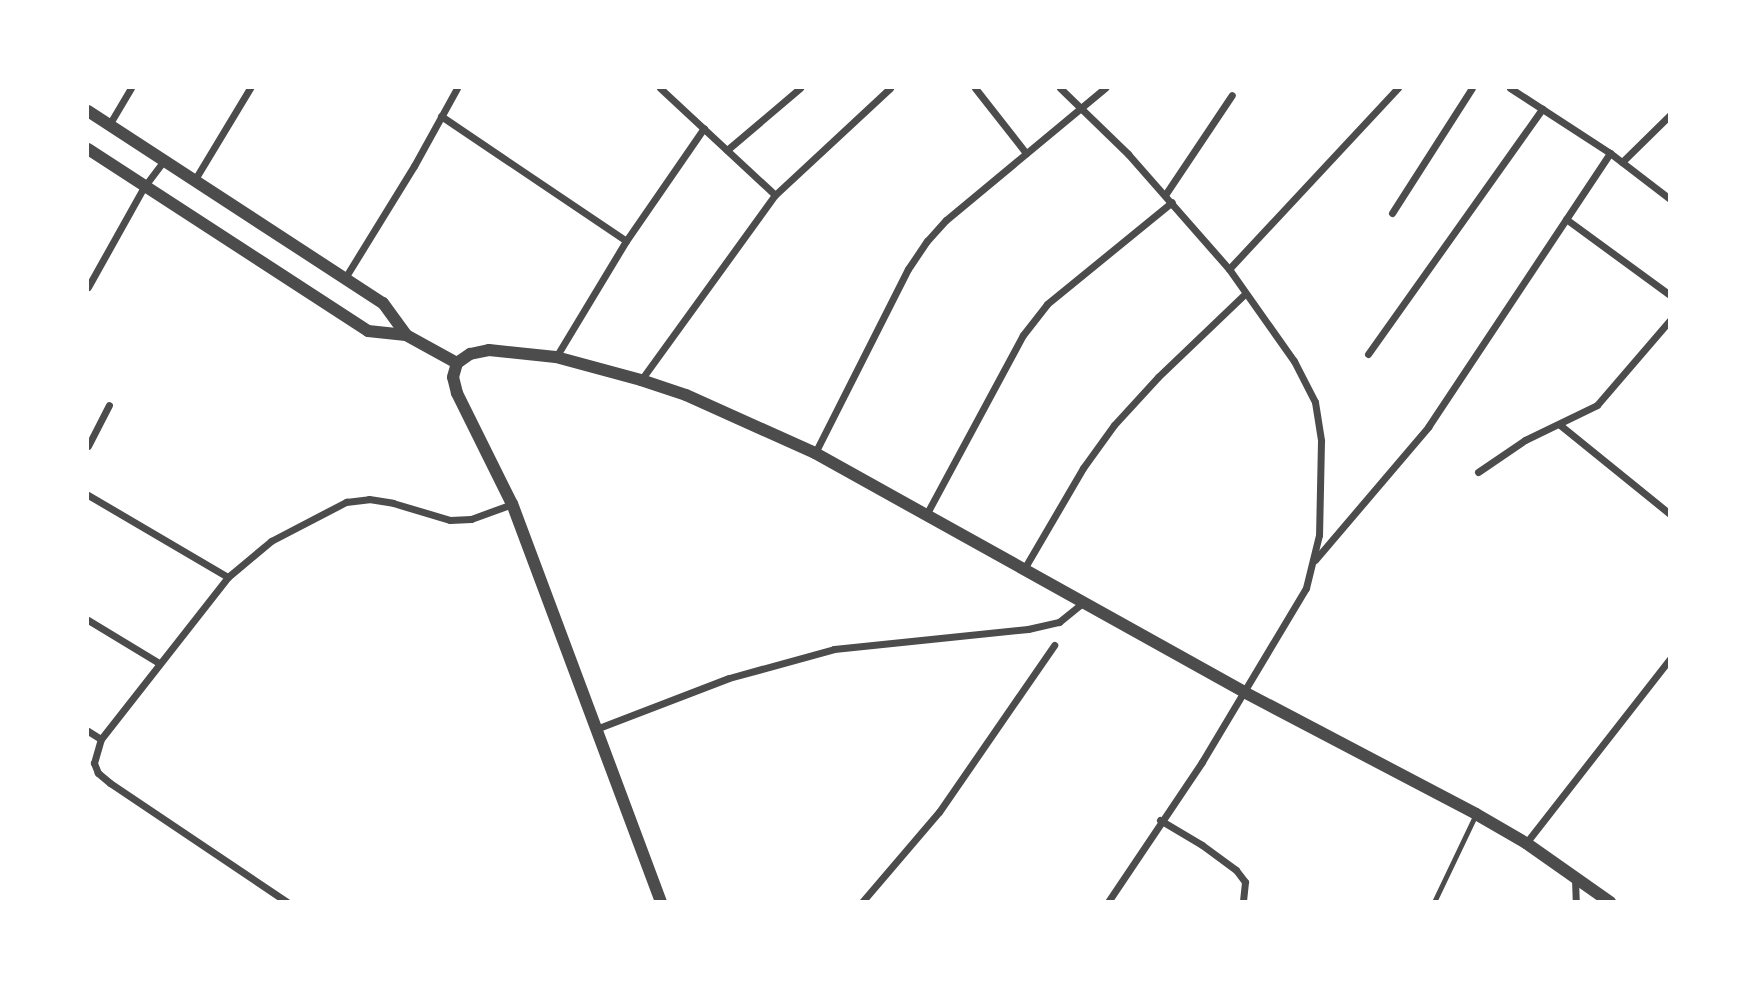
<!DOCTYPE html>
<style>
body{margin:0}
#map{position:relative;width:1757px;height:989px;overflow:hidden;background:#fff;font-family:"Zilla Slab",serif}
div>[style]{position:absolute}
.service>*{height:5px;margin:-2.5px;padding:0 2.5px;transform-origin:2.5px;border-radius:2.5px;background:#4c4c4c}
.minor>*{height:7px;margin:-3.5px;padding:0 3.5px;transform-origin:3.5px;border-radius:3.5px;background:#4c4c4c}
.tertiary>*{height:12px;margin:-6px;padding:0 6px;transform-origin:6px;border-radius:6px;background:#4c4c4c}
span{translate:-50% -50%;white-space:nowrap;text-align:center;line-height:1.15;-webkit-text-stroke:5px #fff;paint-order:stroke}
.frame{position:absolute;inset:0;border:89px solid #fff;pointer-events:none}
</style>
<div id="map">
<div class="service">
<i style="left:1434px;top:902px;width:98px;rotate:-64.5deg"></i>
</div>
<div class="minor">
<i style="left:660px;top:88px;width:157px;rotate:42.9deg"></i>
<i style="left:975px;top:88px;width:83px;rotate:51.9deg"></i>
<i style="left:1060px;top:88px;width:95px;rotate:44.1deg"></i>
<i style="left:1128px;top:154px;width:153px;rotate:48.7deg"></i>
<i style="left:1229px;top:269px;width:113px;rotate:54.8deg"></i>
<i style="left:1294px;top:361px;width:46px;rotate:62.9deg"></i>
<i style="left:1315px;top:402px;width:39px;rotate:81deg"></i>
<i style="left:1321px;top:441px;width:94px;rotate:91.2deg"></i>
<i style="left:1319px;top:535px;width:55px;rotate:103.8deg"></i>
<i style="left:1306px;top:588px;width:203px;rotate:120.9deg"></i>
<i style="left:1202px;top:762px;width:169px;rotate:123.9deg"></i>
<i style="left:1510px;top:88px;width:119px;rotate:33deg"></i>
<i style="left:1610px;top:153px;width:76px;rotate:37.5deg"></i>
<i style="left:441px;top:116px;width:223px;rotate:34deg"></i>
<i style="left:109px;top:125px;width:43px;rotate:-59.3deg"></i>
<i style="left:727px;top:150px;width:96px;rotate:-40.3deg"></i>
<i style="left:1622px;top:162px;width:67px;rotate:-44.4deg"></i>
<i style="left:194px;top:181px;width:109px;rotate:-58.9deg"></i>
<i style="left:1165px;top:195px;width:120px;rotate:-56.2deg"></i>
<i style="left:1392px;top:213px;width:148px;rotate:-57.4deg"></i>
<i style="left:1566px;top:219px;width:129px;rotate:36.2deg"></i>
<i style="left:1229px;top:269px;width:248px;rotate:-47deg"></i>
<i style="left:345px;top:278px;width:132px;rotate:-58.4deg"></i>
<i style="left:414px;top:166px;width:89px;rotate:-61.1deg"></i>
<i style="left:88px;top:287px;width:115px;rotate:-60.8deg"></i>
<i style="left:144px;top:187px;width:31px;rotate:-53deg"></i>
<i style="left:1368px;top:354px;width:301px;rotate:-54.6deg"></i>
<i style="left:556px;top:357px;width:135px;rotate:-58.9deg"></i>
<i style="left:626px;top:241px;width:137px;rotate:-55.4deg"></i>
<i style="left:641px;top:380px;width:228px;rotate:-54.1deg"></i>
<i style="left:775px;top:195px;width:157px;rotate:-42.9deg"></i>
<i style="left:1560px;top:425px;width:141px;rotate:39deg"></i>
<i style="left:88px;top:446px;width:46px;rotate:-62.9deg"></i>
<i style="left:815px;top:453px;width:206px;rotate:-63.2deg"></i>
<i style="left:908px;top:269px;width:34px;rotate:-56deg"></i>
<i style="left:927px;top:241px;width:28px;rotate:-48deg"></i>
<i style="left:946px;top:220px;width:207px;rotate:-39.7deg"></i>
<i style="left:1478px;top:472px;width:57px;rotate:-34.2deg"></i>
<i style="left:1525px;top:440px;width:80px;rotate:-25.9deg"></i>
<i style="left:1597px;top:405px;width:112px;rotate:-49.3deg"></i>
<i style="left:88px;top:495px;width:162px;rotate:30.4deg"></i>
<i style="left:926px;top:515px;width:204px;rotate:-61.7deg"></i>
<i style="left:1023px;top:335px;width:39px;rotate:-52deg"></i>
<i style="left:1047px;top:304px;width:161px;rotate:-39.2deg"></i>
<i style="left:1315px;top:560px;width:175px;rotate:-49.6deg"></i>
<i style="left:1428px;top:427px;width:329px;rotate:-56.4deg"></i>
<i style="left:1024px;top:569px;width:117px;rotate:-59.7deg"></i>
<i style="left:1083px;top:468px;width:53px;rotate:-54.2deg"></i>
<i style="left:1114px;top:425px;width:65px;rotate:-47.5deg"></i>
<i style="left:1158px;top:377px;width:120px;rotate:-43.7deg"></i>
<i style="left:88px;top:620px;width:83px;rotate:31.2deg"></i>
<i style="left:596px;top:729px;width:142px;rotate:-21deg"></i>
<i style="left:729px;top:678px;width:109px;rotate:-15.4deg"></i>
<i style="left:834px;top:649px;width:195px;rotate:-5.9deg"></i>
<i style="left:1028px;top:629px;width:32px;rotate:-13deg"></i>
<i style="left:1059px;top:622px;width:32px;rotate:-39deg"></i>
<i style="left:88px;top:731px;width:15px;rotate:32deg"></i>
<i style="left:1160px;top:820px;width:49px;rotate:30.8deg"></i>
<i style="left:1202px;top:845px;width:42px;rotate:36.3deg"></i>
<i style="left:1236px;top:870px;width:15px;rotate:53deg"></i>
<i style="left:1245px;top:882px;width:20px;rotate:96deg"></i>
<i style="left:1526px;top:843px;width:234px;rotate:-52deg"></i>
<i style="left:1575px;top:879px;width:23px;rotate:88deg"></i>
<i style="left:287px;top:902px;width:213px;rotate:-146.1deg"></i>
<i style="left:110px;top:783px;width:16px;rotate:-140deg"></i>
<i style="left:98px;top:773px;width:11px;rotate:-112deg"></i>
<i style="left:94px;top:763px;width:25px;rotate:-74deg"></i>
<i style="left:101px;top:739px;width:206px;rotate:-51.9deg"></i>
<i style="left:228px;top:577px;width:56px;rotate:-39.9deg"></i>
<i style="left:271px;top:541px;width:85px;rotate:-27.5deg"></i>
<i style="left:346px;top:502px;width:23px;rotate:-7deg"></i>
<i style="left:369px;top:499px;width:24px;rotate:9deg"></i>
<i style="left:393px;top:503px;width:59px;rotate:16.6deg"></i>
<i style="left:450px;top:520px;width:21px;rotate:-3deg"></i>
<i style="left:471px;top:519px;width:44px;rotate:-20.1deg"></i>
<i style="left:862px;top:902px;width:118px;rotate:-49.5deg"></i>
<i style="left:939px;top:812px;width:203px;rotate:-55.4deg"></i>
</div>
<div class="tertiary">
<i style="left:88px;top:111px;width:352px;rotate:33.1deg"></i>
<i style="left:383px;top:303px;width:39px;rotate:54deg"></i>
<i style="left:88px;top:149px;width:334px;rotate:33deg"></i>
<i style="left:368px;top:331px;width:38px;rotate:6deg"></i>
<i style="left:406px;top:335px;width:58px;rotate:28.8deg"></i>
<i style="left:661px;top:902px;width:425px;rotate:-110.5deg"></i>
<i style="left:512px;top:504px;width:124px;rotate:-116.4deg"></i>
<i style="left:457px;top:393px;width:16px;rotate:-104deg"></i>
<i style="left:453px;top:377px;width:15px;rotate:-74deg"></i>
<i style="left:457px;top:363px;width:16px;rotate:-35deg"></i>
<i style="left:470px;top:354px;width:19px;rotate:-12deg"></i>
<i style="left:489px;top:350px;width:67px;rotate:6deg"></i>
<i style="left:556px;top:357px;width:88px;rotate:15.1deg"></i>
<i style="left:641px;top:380px;width:47px;rotate:18.4deg"></i>
<i style="left:686px;top:395px;width:141px;rotate:24.2deg"></i>
<i style="left:815px;top:453px;width:491px;rotate:29.1deg"></i>
<i style="left:1244px;top:692px;width:262px;rotate:27.7deg"></i>
<i style="left:1476px;top:814px;width:58px;rotate:30.1deg"></i>
<i style="left:1526px;top:843px;width:103px;rotate:35.1deg"></i>
</div>
<div class="frame"></div>
</div>
